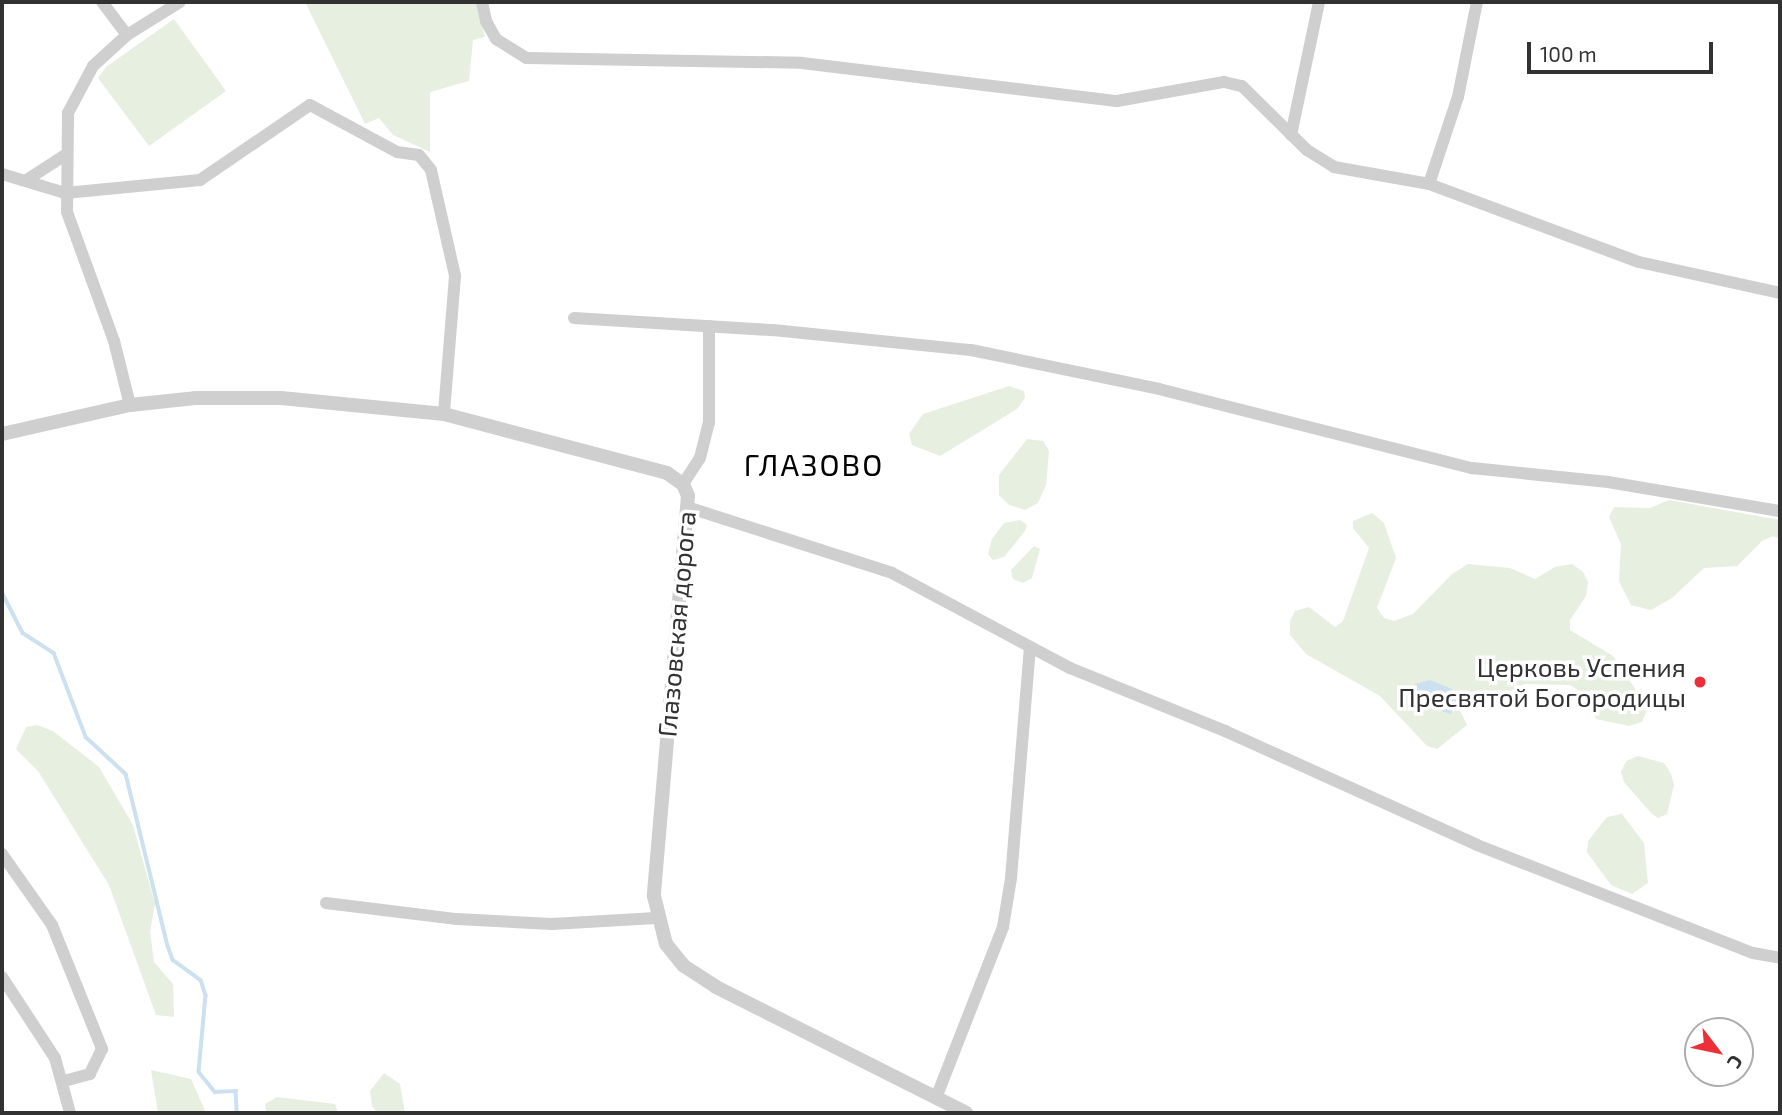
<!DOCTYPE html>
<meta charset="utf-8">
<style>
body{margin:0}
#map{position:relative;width:1782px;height:1115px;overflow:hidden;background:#fff;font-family:"Exo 2",sans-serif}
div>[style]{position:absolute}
.green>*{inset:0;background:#e7efe0}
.water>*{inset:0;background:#cce0ef}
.stream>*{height:3.5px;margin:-1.75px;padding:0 1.75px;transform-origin:1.75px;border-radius:1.75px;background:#cce0ef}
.minor>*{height:12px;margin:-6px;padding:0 6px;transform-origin:6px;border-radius:6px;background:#cfcfcf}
.tertiary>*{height:14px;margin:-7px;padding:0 7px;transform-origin:7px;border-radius:7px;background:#cfcfcf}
.dots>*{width:19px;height:19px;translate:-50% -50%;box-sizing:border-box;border:4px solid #fff;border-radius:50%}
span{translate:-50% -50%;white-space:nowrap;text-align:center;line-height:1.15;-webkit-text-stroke:7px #fff;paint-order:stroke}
.street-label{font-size:26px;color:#323232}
.poi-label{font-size:26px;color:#323232}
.right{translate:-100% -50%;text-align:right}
.quarter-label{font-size:30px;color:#000;letter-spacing:2px}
.frame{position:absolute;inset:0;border:4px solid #323232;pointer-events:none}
.north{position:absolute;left:1684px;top:1017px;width:70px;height:70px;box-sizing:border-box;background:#fff;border:2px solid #adadad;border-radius:50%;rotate:122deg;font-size:19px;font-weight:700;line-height:28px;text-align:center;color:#323232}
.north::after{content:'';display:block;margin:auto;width:24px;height:32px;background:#ed2f38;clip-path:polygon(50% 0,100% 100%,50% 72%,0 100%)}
.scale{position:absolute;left:1527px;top:42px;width:186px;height:32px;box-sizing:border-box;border:4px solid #323232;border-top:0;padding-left:9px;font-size:21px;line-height:24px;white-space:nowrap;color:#323232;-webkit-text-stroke:5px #fff;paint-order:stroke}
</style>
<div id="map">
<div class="green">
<i style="clip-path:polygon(305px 2px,477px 2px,485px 37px,473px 40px,469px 81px,430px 92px,430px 152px,393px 135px,379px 118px,365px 124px)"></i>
<i style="clip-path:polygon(174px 19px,226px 91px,149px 146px,98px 78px,106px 67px)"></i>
<i style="clip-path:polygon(1009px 386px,1024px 391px,1025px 398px,1017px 409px,940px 456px,912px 445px,909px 434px,923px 414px)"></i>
<i style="clip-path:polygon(1027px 439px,1043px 441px,1049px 451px,1046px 485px,1038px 503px,1025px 510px,1009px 505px,999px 495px,999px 475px)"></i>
<i style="clip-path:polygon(1669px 500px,1780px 520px,1780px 539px,1773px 536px,1762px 541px,1737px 566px,1704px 568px,1672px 598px,1651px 610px,1631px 605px,1619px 581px,1621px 544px,1609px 517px,1614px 507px,1650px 508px)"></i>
<i style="clip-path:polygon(1372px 513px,1384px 523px,1396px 558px,1377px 608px,1384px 618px,1394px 621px,1413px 614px,1452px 574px,1468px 564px,1510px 568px,1535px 579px,1555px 567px,1572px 564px,1583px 572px,1588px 582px,1586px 596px,1570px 620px,1570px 630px,1613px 656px,1648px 708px,1642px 722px,1629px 726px,1596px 719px,1586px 695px,1570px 685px,1525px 684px,1482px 705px,1460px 698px,1452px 689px,1451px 714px,1458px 706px,1467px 725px,1437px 749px,1427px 746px,1380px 696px,1306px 654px,1290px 635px,1290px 621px,1295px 611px,1309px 607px,1335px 627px,1343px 621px,1369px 548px,1353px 528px,1353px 521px)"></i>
<i style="clip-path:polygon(1020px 520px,1027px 525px,1025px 531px,1004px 557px,993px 560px,988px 554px,992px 539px,1004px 523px)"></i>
<i style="clip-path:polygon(1034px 546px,1040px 549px,1032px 578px,1023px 583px,1013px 579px,1011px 570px)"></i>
<i style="clip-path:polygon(37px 725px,53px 731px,99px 767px,133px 825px,155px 904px,150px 931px,154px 962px,173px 984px,174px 1017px,156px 1015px,109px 885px,38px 771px,16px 749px,26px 727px)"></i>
<i style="clip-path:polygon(1638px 756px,1664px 763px,1671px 774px,1674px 785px,1667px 814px,1658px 818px,1652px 814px,1624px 782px,1621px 772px,1626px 761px)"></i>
<i style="clip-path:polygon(1622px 814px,1644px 843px,1648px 883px,1632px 894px,1611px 885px,1587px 852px,1588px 841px,1607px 817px)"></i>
<i style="clip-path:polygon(151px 1070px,191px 1079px,206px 1113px,158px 1113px)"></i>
<i style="clip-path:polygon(384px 1073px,400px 1084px,405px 1113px,377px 1113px,372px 1106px,370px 1091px)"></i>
<i style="clip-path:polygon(277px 1097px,335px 1104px,338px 1113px,266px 1113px,265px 1104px)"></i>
</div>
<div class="water">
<i style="clip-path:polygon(1430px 680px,1452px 689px,1460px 698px,1451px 714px,1416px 703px,1410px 694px,1415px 684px)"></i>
</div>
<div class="stream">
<i style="left:2px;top:592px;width:46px;rotate:62.9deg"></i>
<i style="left:23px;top:633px;width:37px;rotate:33deg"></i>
<i style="left:54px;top:653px;width:90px;rotate:69.1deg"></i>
<i style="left:86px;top:737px;width:54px;rotate:42.8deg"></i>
<i style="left:126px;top:774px;width:177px;rotate:76.3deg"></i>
<i style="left:168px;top:946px;width:15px;rotate:70deg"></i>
<i style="left:173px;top:960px;width:34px;rotate:36deg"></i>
<i style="left:201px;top:980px;width:16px;rotate:72deg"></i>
<i style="left:206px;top:995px;width:77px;rotate:95.2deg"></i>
<i style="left:199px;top:1072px;width:26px;rotate:51deg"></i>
<i style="left:215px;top:1092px;width:21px;rotate:-3deg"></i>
<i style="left:236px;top:1091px;width:22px;rotate:87deg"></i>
</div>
<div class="minor">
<i style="left:102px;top:2px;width:41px;rotate:52.9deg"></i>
<i style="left:482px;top:2px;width:19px;rotate:78deg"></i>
<i style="left:486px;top:21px;width:21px;rotate:61deg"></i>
<i style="left:496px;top:39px;width:36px;rotate:32deg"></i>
<i style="left:527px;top:58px;width:275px;rotate:1deg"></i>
<i style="left:802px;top:63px;width:317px;rotate:6.9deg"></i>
<i style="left:1117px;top:101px;width:109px;rotate:-10.1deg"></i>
<i style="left:1224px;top:82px;width:18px;rotate:13deg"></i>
<i style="left:1242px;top:86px;width:91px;rotate:44.6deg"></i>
<i style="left:1307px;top:150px;width:32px;rotate:32deg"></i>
<i style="left:1334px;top:167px;width:97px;rotate:10.1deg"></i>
<i style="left:1429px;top:184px;width:224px;rotate:20.4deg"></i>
<i style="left:1639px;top:262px;width:144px;rotate:12.4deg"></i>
<i style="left:1291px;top:135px;width:136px;rotate:-78.1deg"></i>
<i style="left:2px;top:174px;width:66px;rotate:16.8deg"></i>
<i style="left:65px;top:193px;width:136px;rotate:-5.5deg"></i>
<i style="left:200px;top:180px;width:133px;rotate:-34.3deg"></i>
<i style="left:310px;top:105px;width:99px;rotate:28.4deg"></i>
<i style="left:397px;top:152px;width:22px;rotate:8deg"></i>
<i style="left:419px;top:155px;width:19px;rotate:51deg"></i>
<i style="left:431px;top:170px;width:109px;rotate:77.2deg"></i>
<i style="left:455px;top:276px;width:138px;rotate:94.6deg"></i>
<i style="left:28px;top:179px;width:46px;rotate:-32.7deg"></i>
<i style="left:1429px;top:184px;width:92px;rotate:-71.6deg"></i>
<i style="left:1458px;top:97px;width:97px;rotate:-78.7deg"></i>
<i style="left:574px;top:318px;width:199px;rotate:3.5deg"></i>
<i style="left:773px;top:330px;width:199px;rotate:5.8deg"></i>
<i style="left:971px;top:350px;width:192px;rotate:11.7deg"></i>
<i style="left:1159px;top:389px;width:323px;rotate:14.2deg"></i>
<i style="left:1472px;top:468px;width:137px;rotate:5.9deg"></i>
<i style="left:1608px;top:482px;width:174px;rotate:9.6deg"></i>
<i style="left:130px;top:405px;width:66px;rotate:-104deg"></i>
<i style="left:114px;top:341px;width:137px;rotate:-110deg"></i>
<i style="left:67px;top:212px;width:99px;rotate:-89.4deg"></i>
<i style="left:68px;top:113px;width:53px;rotate:-62deg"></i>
<i style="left:93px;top:66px;width:46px;rotate:-42.4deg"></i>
<i style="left:127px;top:35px;width:62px;rotate:-31.9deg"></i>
<i style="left:683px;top:484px;width:31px;rotate:-57deg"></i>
<i style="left:700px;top:458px;width:36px;rotate:-76deg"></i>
<i style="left:709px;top:423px;width:97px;rotate:-90deg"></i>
<i style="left:687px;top:507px;width:215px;rotate:17.8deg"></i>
<i style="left:892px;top:573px;width:202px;rotate:28.1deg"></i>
<i style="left:1070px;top:668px;width:167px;rotate:22.1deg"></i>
<i style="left:1225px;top:731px;width:277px;rotate:24.3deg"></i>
<i style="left:1477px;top:845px;width:296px;rotate:21.4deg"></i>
<i style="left:1753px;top:953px;width:27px;rotate:10deg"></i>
<i style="left:2px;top:854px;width:87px;rotate:54.8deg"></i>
<i style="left:52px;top:925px;width:134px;rotate:68deg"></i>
<i style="left:102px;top:1049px;width:28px;rotate:116deg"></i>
<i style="left:90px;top:1074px;width:27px;rotate:165deg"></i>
<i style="left:326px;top:903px;width:132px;rotate:7deg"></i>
<i style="left:457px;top:919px;width:95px;rotate:3deg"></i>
<i style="left:552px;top:924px;width:104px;rotate:-3.3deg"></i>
<i style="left:2px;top:977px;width:97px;rotate:56.8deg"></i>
<i style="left:55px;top:1058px;width:57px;rotate:74.7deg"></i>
<i style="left:936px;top:1098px;width:184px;rotate:-68.6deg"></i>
<i style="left:1003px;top:927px;width:50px;rotate:-80.7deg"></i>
<i style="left:1011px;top:878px;width:231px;rotate:-85.3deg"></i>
</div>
<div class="tertiary">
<i style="left:2px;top:434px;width:131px;rotate:-12.8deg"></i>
<i style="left:130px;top:405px;width:65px;rotate:-6.1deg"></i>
<i style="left:195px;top:398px;width:86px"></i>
<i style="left:281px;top:398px;width:164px;rotate:5.6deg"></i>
<i style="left:444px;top:414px;width:231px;rotate:14.8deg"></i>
<i style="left:667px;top:473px;width:19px;rotate:35deg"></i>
<i style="left:683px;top:484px;width:13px;rotate:67deg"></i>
<i style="left:688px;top:496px;width:401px;rotate:94.9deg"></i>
<i style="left:654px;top:896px;width:49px;rotate:76deg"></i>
<i style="left:666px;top:944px;width:28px;rotate:51deg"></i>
<i style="left:684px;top:966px;width:38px;rotate:33deg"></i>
<i style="left:716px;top:987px;width:280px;rotate:26.7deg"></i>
</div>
<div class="dots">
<i style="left:1700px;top:682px;background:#ed2f38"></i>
</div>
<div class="street-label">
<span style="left:676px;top:624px;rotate:-85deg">Глазовская дорога</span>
</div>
<div class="poi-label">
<span class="right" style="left:1686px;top:682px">Церковь Успения<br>Пресвятой Богородицы</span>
</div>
<div class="quarter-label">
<span style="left:814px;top:464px">ГЛАЗОВО</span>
</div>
<div class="frame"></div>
<div class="north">С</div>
<div class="scale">100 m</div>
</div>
